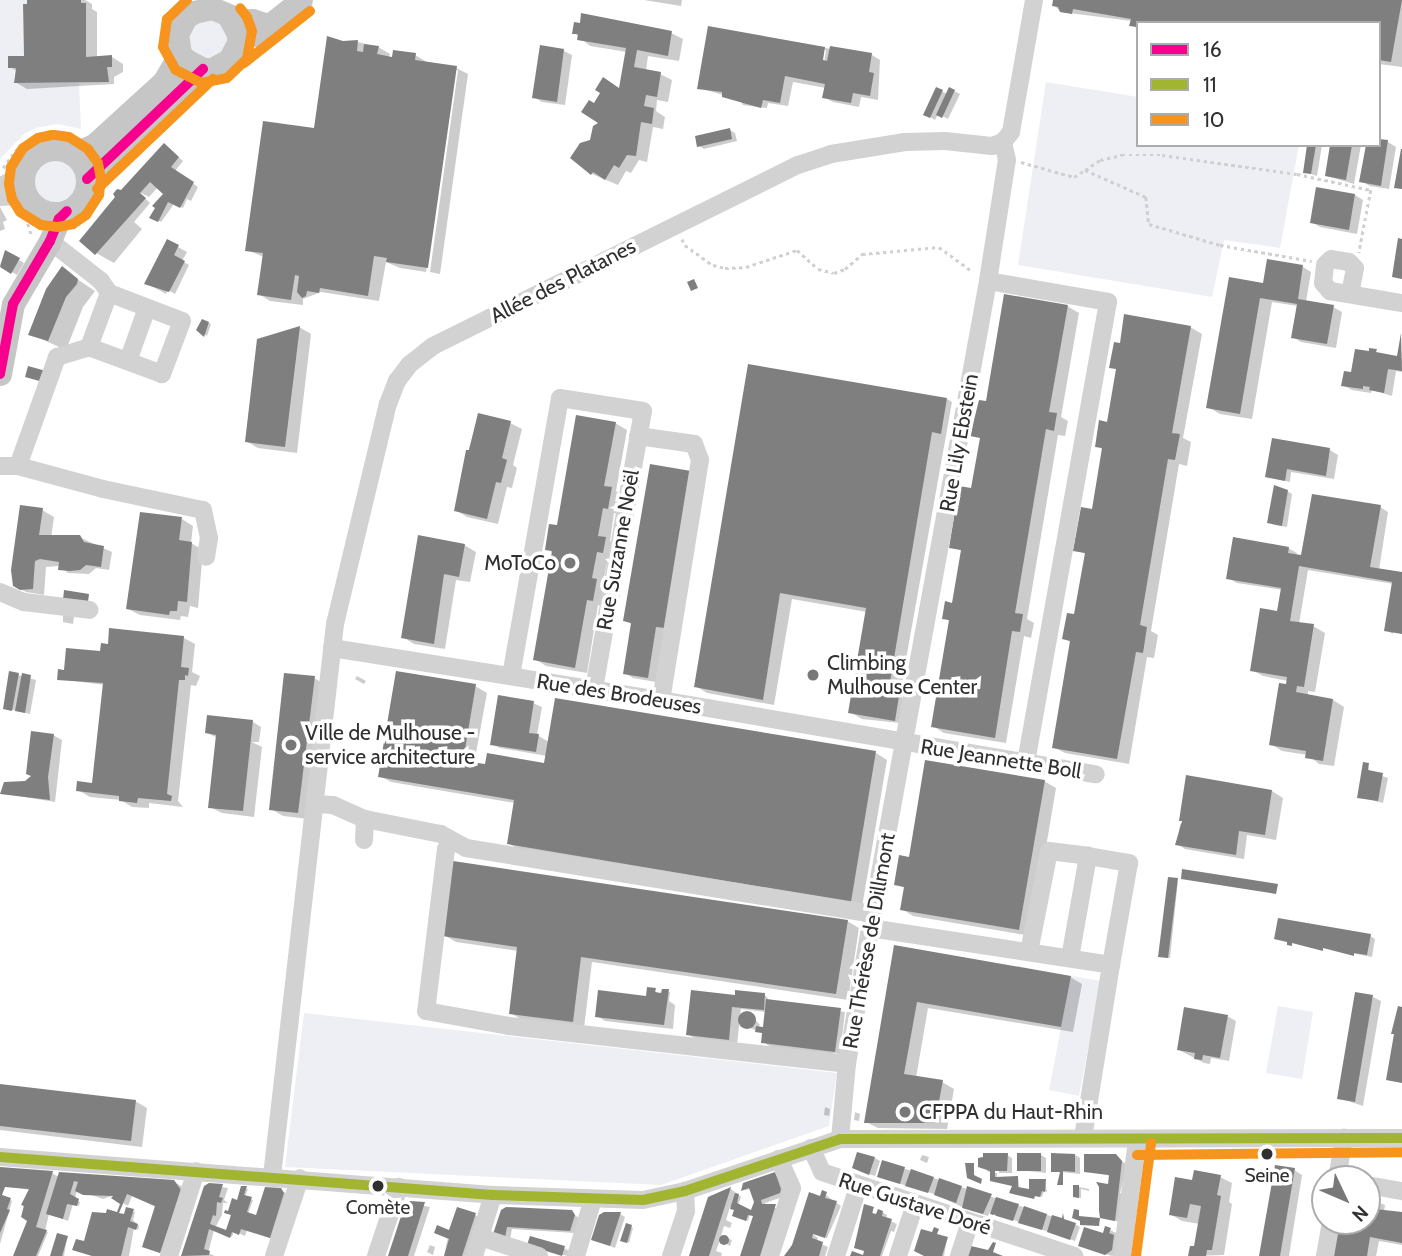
<!DOCTYPE html>
<meta charset="utf-8">
<style>
body{margin:0}
#map{position:relative;width:1402px;height:1256px;overflow:hidden;background:#fff;font-family:Cabin,sans-serif}
div>[style]{position:absolute}
.green>*{inset:0;background:#edeff5}
.round{border-radius:50%}
.shadow>*{inset:0;background:#0003}
.building>*{inset:0;background:#7f7f7f}
.path>*{height:2.5px;margin-top:-1.25px;transform-origin:0;background:repeating-linear-gradient(90deg,#d0d0d0 0 3.5px,transparent 0 7px)}
.minor>*{height:18px;margin:-9px;padding:0 9px;transform-origin:9px;border-radius:9px;background:#d2d2d2}
.major>*{height:23px;margin:-11.5px;padding:0 11.5px;transform-origin:11.5px;border-radius:11.5px;background:#c6c6c6}
.major>.ring{margin:-11.5px;padding:0;box-sizing:content-box;background:none;border:23px solid #c6c6c6;border-radius:50%}
.bus-1>*{height:10px;margin:-5px;padding:0 5px;transform-origin:5px;border-radius:5px;background:#f6008d}
.bus-2>*{height:10px;margin:-5px;padding:0 5px;transform-origin:5px;border-radius:5px;background:#a2b530}
.bus-3>*{height:10px;margin:-5px;padding:0 5px;transform-origin:5px;border-radius:5px;background:#f7941d}
.dots>*{width:19px;height:19px;translate:-50% -50%;box-sizing:border-box;border:4px solid #fff;border-radius:50%}
span{translate:-50% -50%;white-space:nowrap;text-align:center;line-height:1.15;-webkit-text-stroke:7px #fff;paint-order:stroke}
.bus-label{font-size:19px;color:#303030}
.street-label{font-size:21px;color:#303030}
.poi-label{font-size:21px;color:#303030}
.right{translate:-100% -50%;text-align:right}
.left{translate:0 -50%;text-align:left}
.legend{position:absolute;left:1136px;top:21px;width:245px;height:126px;box-sizing:border-box;background:#fff;border:2px solid #acacac;margin:0;padding:9px 12px;list-style:none;font-size:21px;color:#303030}
.legend li{display:flex;align-items:center;gap:14px;height:35px}
.legend b{width:35px;border:2px solid #acacac}
.north{position:absolute;left:1311px;top:1165px;width:70px;height:70px;box-sizing:border-box;background:#fff;border:2px solid #acacac;border-radius:50%;rotate:134deg;font-size:19px;font-weight:700;line-height:28px;text-align:center;color:#303030}
.north::after{content:'';display:block;margin:auto;width:24px;height:32px;background:#787878;clip-path:polygon(50% 0,100% 100%,50% 72%,0 100%)}
</style>
<div id="map">
<div class="green">
<i style="clip-path:polygon(0 0,27px 0,27px 4px,23px 5px,24px 56px,14px 72px,14px 83px,79px 83px,81px 129px,57px 124px,36px 128px,24px 134px,0 159px)"></i>
<i class="round" style="left:189px;top:18px;width:40px;height:40px"></i>
<i style="clip-path:polygon(1046px 82px,1138px 97px,1138px 145px,1299px 145px,1280px 248px,1224px 240px,1212px 297px,1018px 265px)"></i>
<i class="round" style="left:31px;top:156px;width:46px;height:46px"></i>
<i style="clip-path:polygon(1071px 976px,1101px 981px,1079px 1096px,1049px 1090px)"></i>
<i style="clip-path:polygon(1278px 1006px,1313px 1012px,1302px 1079px,1266px 1073px)"></i>
<i style="clip-path:polygon(304px 1013px,837px 1073px,829px 1126px,661px 1185px,285px 1167px)"></i>
</div>
<div class="shadow">
<i style="clip-path:polygon(28px 0,85px 0,92px 4px,92px 9px,97px 12px,97px 58px,112px 57px,123px 64px,123px 72px,114px 77px,114px 84px,27px 89px,15px 82px,17px 71px,10px 67px,27px 59px,25px 10px)"></i>
<i style="clip-path:polygon(644px 0,682px 0,681px 6px)"></i>
<i style="clip-path:polygon(1055px 0,1402px 0,1402px 67px,1379px 64px,1379px 23px,1138px 23px,1138px 29px,1131px 25px,1132px 21px,1061px 12px,1054px 5px)"></i>
<i style="clip-path:polygon(574px 33px,671px 33px,683px 39px,679px 61px,648px 56px,646px 71px,660px 74px,672px 80px,668px 102px,657px 100px,656px 111px,665px 117px,663px 129px,653px 127px,647px 162px,639px 160px,631px 173px,626px 171px,618px 185px,592px 174px,573px 157px,592px 141px,601px 123px,594px 105px,621px 90px,627px 52px,590px 46px)"></i>
<i style="clip-path:polygon(358px 42px,378px 47px,390px 54px,389px 58px,415px 55px,427px 62px,456px 68px,468px 74px,440px 274px,430px 272px,458px 70px,455px 70px,426px 272px,400px 268px,386px 262px,379px 301px,321px 292px,303px 299px,303px 305px,270px 301px,259px 294px,264px 257px,247px 250px,316px 130px,343px 43px)"></i>
<i style="clip-path:polygon(541px 47px,564px 51px,572px 55px,565px 105px,542px 102px,534px 97px)"></i>
<i style="clip-path:polygon(evenodd,825px 48px,872px 55px,880px 60px,878px 100px,861px 97px,859px 107px,833px 102px,824px 97px,826px 88px,793px 82px,788px 106px,768px 103px,767px 108px,743px 105px,740px 100px,699px 88px,825px 48px,823px 50px,826px 50px,823px 69px,823px 50px)"></i>
<i style="clip-path:polygon(937px 89px,947px 94px,950px 89px,960px 94px,948px 119px,938px 114px,935px 120px,926px 115px)"></i>
<i style="clip-path:polygon(730px 130px,735px 133px,737px 141px,704px 149px,699px 146px)"></i>
<i style="clip-path:polygon(1388px 142px,1396px 147px,1389px 189px,1370px 186px,1361px 181px,1379px 145px)"></i>
<i style="clip-path:polygon(165px 145px,183px 161px,175px 171px,198px 187px,191px 201px,187px 199px,183px 208px,174px 204px,161px 222px,152px 217px,165px 194px,158px 187px,149px 197px,139px 192px,150px 203px,134px 222px,142px 229px,114px 263px,96px 253px,122px 192px)"></i>
<i style="clip-path:polygon(1309px 145px,1322px 145px,1317px 176px,1305px 172px)"></i>
<i style="clip-path:polygon(1332px 145px,1361px 145px,1354px 184px,1327px 176px)"></i>
<i style="clip-path:polygon(1355px 195px,1363px 200px,1357px 234px,1320px 227px,1312px 222px)"></i>
<i style="clip-path:polygon(0 207px,7px 220px,3px 222px,5px 229px,0 231px)"></i>
<i style="clip-path:polygon(167px 241px,187px 252px,182px 261px,189px 265px,175px 294px,168px 290px,166px 294px,146px 283px)"></i>
<i style="clip-path:polygon(5px 252px,24px 263px,17px 275px,0 265px)"></i>
<i style="clip-path:polygon(1303px 267px,1311px 272px,1306px 302px,1333px 307px,1342px 312px,1336px 348px,1301px 342px,1293px 337px,1298px 306px,1272px 302px,1252px 419px,1220px 414px,1208px 407px,1262px 284px)"></i>
<i style="clip-path:polygon(62px 269px,95px 291px,83px 307px,66px 350px,30px 334px)"></i>
<i style="clip-path:polygon(1067px 306px,1079px 313px,1061px 417px,1068px 421px,1065px 436px,1058px 435px,1027px 619px,1034px 623px,1031px 638px,1024px 636px,1006px 743px,944px 733px,933px 726px,951px 622px,944px 618px,954px 605px,963px 551px,951px 547px,972px 492px,987px 403px)"></i>
<i style="clip-path:polygon(203px 321px,211px 324px,207px 336px,199px 330px)"></i>
<i style="clip-path:polygon(299px 327px,311px 334px,297px 453px,258px 448px,246px 441px)"></i>
<i style="clip-path:polygon(1190px 327px,1202px 334px,1183px 438px,1191px 442px,1187px 466px,1179px 464px,1151px 631px,1158px 635px,1154px 658px,1147px 657px,1129px 764px,1065px 753px,1053px 747px,1072px 643px,1064px 638px,1076px 616px,1086px 554px,1075px 550px,1094px 511px,1104px 450px,1097px 446px,1108px 424px,1121px 345px)"></i>
<i style="clip-path:polygon(1356px 351px,1402px 358px,1402px 372px,1396px 371px,1392px 396px,1372px 390px,1371px 393px,1352px 390px,1343px 385px,1352px 374px)"></i>
<i style="clip-path:polygon(947px 399px,952px 402px,900px 693px,904px 701px,900px 723px,862px 719px,850px 712px,867px 612px,792px 599px,774px 705px,707px 693px,696px 686px)"></i>
<i style="clip-path:polygon(479px 415px,510px 423px,522px 429px,513px 465px,517px 468px,512px 488px,507px 487px,498px 524px,467px 517px,456px 510px,462px 472px)"></i>
<i style="clip-path:polygon(615px 423px,627px 430px,616px 491px,623px 496px,620px 514px,614px 513px,610px 541px,617px 545px,615px 559px,608px 557px,603px 584px,608px 587px,605px 607px,598px 605px,587px 673px,546px 666px,535px 659px,553px 553px,547px 549px)"></i>
<i style="clip-path:polygon(1273px 440px,1330px 450px,1338px 455px,1334px 479px,1291px 472px,1290px 482px,1267px 477px)"></i>
<i style="clip-path:polygon(691px 473px,656px 682px,633px 678px,625px 673px,633px 625px,625px 620px)"></i>
<i style="clip-path:polygon(1287px 491px,1292px 494px,1287px 527px,1274px 525px,1269px 522px)"></i>
<i style="clip-path:polygon(1380px 507px,1388px 512px,1379px 570px,1402px 574px,1402px 632px,1393px 630px,1393px 634px,1386px 630px,1394px 584px,1308px 570px,1299px 624px,1313px 626px,1325px 633px,1315px 692px,1308px 691px,1308px 696px,1333px 700px,1344px 707px,1334px 766px,1319px 764px,1308px 755px,1282px 751px,1271px 744px,1288px 681px,1263px 676px,1252px 670px,1277px 613px,1283px 590px,1237px 583px,1228px 578px,1288px 548px,1297px 553px,1296px 556px,1303px 557px)"></i>
<i style="clip-path:polygon(42px 510px,54px 517px,51px 538px,79px 537px,103px 548px,112px 552px,109px 570px,96px 568px,89px 574px,68px 573px,60px 566px,46px 567px,44px 595px,26px 592px,14px 585px)"></i>
<i style="clip-path:polygon(182px 519px,193px 526px,191px 543px,203px 550px,198px 608px,190px 606px,188px 617px,181px 616px,180px 620px,140px 615px,128px 609px)"></i>
<i style="clip-path:polygon(420px 537px,464px 545px,476px 552px,470px 582px,456px 580px,445px 649px,414px 644px,403px 637px)"></i>
<i style="clip-path:polygon(63px 614px,74px 616px,73px 624px,63px 622px)"></i>
<i style="clip-path:polygon(184px 638px,195px 644px,192px 672px,200px 676px,196px 686px,191px 685px,178px 801px,183px 807px,149px 803px,149px 808px,132px 807px,121px 800px,90px 797px,78px 790px,94px 785px,105px 685px,58px 679px,75px 673px,101px 653px)"></i>
<i style="clip-path:polygon(18px 675px,36px 680px,30px 714px,5px 708px)"></i>
<i style="clip-path:polygon(357px 676px,366px 681px,364px 684px,355px 679px)"></i>
<i style="clip-path:polygon(314px 678px,326px 685px,309px 819px,283px 816px,271px 809px)"></i>
<i style="clip-path:polygon(475px 686px,487px 693px,474px 764px,545px 765px,547px 756px,500px 748px,492px 744px,533px 703px,542px 707px,537px 735px,549px 742px,556px 700px,876px 753px,887px 760px,862px 907px,520px 850px,508px 843px,515px 803px,391px 782px,380px 776px)"></i>
<i style="clip-path:polygon(253px 722px,261px 727px,259px 742px,252px 742px,262px 747px,254px 817px,222px 813px,210px 807px,218px 738px,207px 733px)"></i>
<i style="clip-path:polygon(53px 735px,62px 740px,55px 802px,0 793px,22px 786px,34px 777px)"></i>
<i style="clip-path:polygon(1368px 764px,1369px 772px,1388px 778px,1383px 803px,1359px 797px)"></i>
<i style="clip-path:polygon(1044px 781px,1056px 788px,1031px 936px,913px 916px,902px 909px,905px 888px,896px 884px,910px 858px)"></i>
<i style="clip-path:polygon(1272px 791px,1283px 798px,1276px 840px,1247px 835px,1244px 859px,1185px 849px,1177px 844px,1180px 825px,1184px 821px)"></i>
<i style="clip-path:polygon(1178px 880px,1170px 958px,1162px 957px)"></i>
<i style="clip-path:polygon(847px 921px,859px 928px,848px 1000px,592px 962px,584px 1028px,522px 1020px,511px 1013px,518px 951px,456px 942px,444px 935px)"></i>
<i style="clip-path:polygon(1370px 936px,1375px 939px,1372px 957px,1276px 939px)"></i>
<i style="clip-path:polygon(896px 947px,1070px 977px,1082px 984px,1073px 1032px,928px 1008px,916px 1078px,942px 1082px,954px 1089px,947px 1129px,878px 1128px,866px 1122px)"></i>
<i style="clip-path:polygon(655px 990px,657px 994px,670px 992px,669px 1001px,675px 1005px,673px 1029px,605px 1021px,597px 1016px,654px 999px,648px 995px)"></i>
<i style="clip-path:polygon(evenodd,737px 992px,765px 995px,770px 1001px,845px 1012px,840px 1054px,833px 1053px,833px 1056px,774px 1049px,763px 1042px,764px 1033px,747px 1027px,740px 1018px,737px 1044px,696px 1039px,687px 1034px,736px 999px,737px 992px,741px 1009px,766px 1012px,764px 1029px,758px 1028px,760px 1025px,750px 1014px,740px 1016px,741px 1009px)"></i>
<i style="clip-path:polygon(1373px 997px,1381px 1001px,1363px 1106px,1339px 1098px)"></i>
<i style="clip-path:polygon(1227px 1016px,1236px 1021px,1229px 1061px,1211px 1058px,1210px 1064px,1204px 1063px,1179px 1050px)"></i>
<i style="clip-path:polygon(0 1086px,135px 1101px,147px 1108px,142px 1147px,0 1130px)"></i>
<i style="clip-path:polygon(825px 1107px,830px 1109px,829px 1116px,824px 1115px)"></i>
<i style="clip-path:polygon(855px 1112px,860px 1114px,859px 1121px,854px 1120px)"></i>
<i style="clip-path:polygon(922px 1155px,929px 1157px,927px 1163px,920px 1160px)"></i>
<i style="clip-path:polygon(1007px 1155px,1012px 1158px,1012px 1173px,997px 1173px,997px 1178px,1018px 1178px,1020px 1189px,1030px 1191px,1045px 1181px,1047px 1192px,1044px 1191px,1042px 1197px,1013px 1194px,1014px 1185px,994px 1181px,990px 1173px,999px 1173px,999px 1170px,988px 1172px,985px 1167px)"></i>
<i style="clip-path:polygon(1041px 1155px,1046px 1158px,1046px 1173px,1019px 1170px)"></i>
<i style="clip-path:polygon(1075px 1155px,1080px 1158px,1080px 1174px,1052px 1171px)"></i>
<i style="clip-path:polygon(1116px 1156px,1127px 1165px,1120px 1193px,1124px 1195px,1120px 1222px,1101px 1218px,1101px 1187px,1110px 1186px,1111px 1176px,1086px 1171px)"></i>
<i style="clip-path:polygon(875px 1158px,880px 1161px,875px 1176px,859px 1171px)"></i>
<i style="clip-path:polygon(884px 1162px,1075px 1224px,1080px 1227px,1075px 1241px,990px 1212px,988px 1216px,969px 1210px,934px 1194px,884px 1179px)"></i>
<i style="clip-path:polygon(0 1169px,52px 1173px,59px 1177px,174px 1182px,183px 1187px,166px 1255px,144px 1247px,156px 1207px,132px 1196px,128px 1206px,114px 1198px,115px 1195px,103px 1199px,77px 1190px,75px 1199px,80px 1202px,79px 1206px,73px 1204px,68px 1221px,49px 1214px,45px 1231px,48px 1232px,38px 1256px,14px 1256px,29px 1220px,22px 1216px,24px 1202px,31px 1190px,0 1186px)"></i>
<i style="clip-path:polygon(1294px 1170px,1302px 1175px,1289px 1256px,1261px 1256px)"></i>
<i style="clip-path:polygon(775px 1174px,780px 1177px,785px 1196px,765px 1203px,766px 1206px,781px 1209px,766px 1256px,742px 1256px,755px 1216px,750px 1214px,748px 1221px,736px 1217px,736px 1210px,730px 1207px,726px 1220px,732px 1223px,730px 1228px,724px 1226px,721px 1236px,732px 1240px,730px 1246px,720px 1240px,716px 1251px,722px 1253px,721px 1256px,691px 1256px,709px 1199px,731px 1189px,741px 1197px,738px 1206px,752px 1212px,756px 1203px,751px 1189px,743px 1190px)"></i>
<i style="clip-path:polygon(1220px 1177px,1232px 1183px,1229px 1202px,1232px 1204px,1224px 1255px,1190px 1256px,1195px 1248px,1200px 1224px,1182px 1221px,1170px 1214px,1194px 1182px)"></i>
<i style="clip-path:polygon(210px 1185px,228px 1188px,224px 1200px,228px 1203px,223px 1203px,222px 1215px,215px 1228px,228px 1232px,233px 1200px,238px 1202px,243px 1188px,248px 1189px,245px 1197px,253px 1200px,248px 1214px,257px 1217px,281px 1190px,287px 1194px,275px 1240px,247px 1230px,245px 1236px,234px 1231px,232px 1237px,214px 1230px,208px 1253px,215px 1256px,183px 1256px,206px 1187px)"></i>
<i style="clip-path:polygon(1079px 1187px,1089px 1189px,1089px 1191px,1081px 1189px,1081px 1198px,1076px 1197px)"></i>
<i style="clip-path:polygon(823px 1193px,841px 1206px,827px 1238px,811px 1233px,818px 1238px,817px 1242px,828px 1247px,825px 1256px,787px 1256px)"></i>
<i style="clip-path:polygon(0 1194px,12px 1201px,0 1244px)"></i>
<i style="clip-path:polygon(1367px 1198px,1385px 1205px,1384px 1212px,1402px 1214px,1402px 1245px,1379px 1241px,1376px 1256px,1334px 1256px,1340px 1221px,1367px 1221px)"></i>
<i style="clip-path:polygon(410px 1203px,430px 1207px,414px 1256px,390px 1256px)"></i>
<i style="clip-path:polygon(127px 1209px,135px 1212px,133px 1220px,139px 1226px,138px 1230px,134px 1228px,129px 1256px,102px 1256px,92px 1245px,112px 1213px,132px 1219px,126px 1214px)"></i>
<i style="clip-path:polygon(873px 1209px,873px 1215px,882px 1212px,887px 1215px,886px 1219px,897px 1224px,894px 1232px,891px 1231px,882px 1256px,865px 1256px,866px 1251px,858px 1248px)"></i>
<i style="clip-path:polygon(503px 1211px,571px 1212px,580px 1219px,575px 1233px,512px 1229px,510px 1239px,501px 1236px)"></i>
<i style="clip-path:polygon(620px 1214px,625px 1217px,615px 1248px,599px 1242px)"></i>
<i style="clip-path:polygon(475px 1215px,480px 1218px,468px 1256px,444px 1256px,449px 1232px)"></i>
<i style="clip-path:polygon(627px 1225px,633px 1228px,629px 1243px,622px 1240px)"></i>
<i style="clip-path:polygon(1106px 1228px,1116px 1233px,1117px 1253px,1112px 1256px,1086px 1248px,1104px 1235px)"></i>
<i style="clip-path:polygon(67px 1238px,64px 1256px,52px 1256px)"></i>
<i style="clip-path:polygon(947px 1239px,944px 1256px,929px 1256px)"></i>
<i style="clip-path:polygon(430px 1245px,435px 1247px,433px 1255px,427px 1252px)"></i>
<i style="clip-path:polygon(564px 1248px,569px 1251px,568px 1256px,550px 1252px)"></i>
</div>
<div class="building">
<i style="clip-path:polygon(27px 0,81px 0,81px 3px,86px 3px,86px 57px,112px 55px,112px 67px,107px 67px,109px 82px,14px 83px,16px 68px,8px 68px,8px 56px,24px 56px,23px 4px,27px 4px)"></i>
<i style="clip-path:polygon(1053px 0,1402px 0,1391px 62px,1379px 60px,1379px 23px,1138px 23px,1138px 27px,1129px 26px,1131px 19px,1073px 9px,1072px 14px,1060px 12px,1058px 7px,1052px 6px)"></i>
<i style="clip-path:polygon(581px 13px,672px 31px,668px 56px,637px 50px,634px 67px,661px 72px,657px 97px,646px 95px,644px 106px,654px 108px,652px 124px,641px 122px,636px 156px,627px 155px,619px 168px,614px 165px,605px 180px,593px 172px,591px 175px,570px 158px,580px 143px,590px 140px,593px 126px,598px 123px,581px 112px,589px 100px,594px 103px,600px 93px,595px 90px,603px 77px,619px 88px,626px 48px,577px 40px,578px 34px,572px 34px,574px 22px,580px 23px)"></i>
<i style="clip-path:polygon(708px 26px,825px 47px,823px 60px,827px 61px,830px 46px,872px 53px,869px 72px,874px 73px,870px 96px,853px 93px,851px 103px,822px 98px,825px 84px,785px 76px,780px 103px,763px 100px,761px 108px,722px 97px,722px 92px,697px 89px)"></i>
<i style="clip-path:polygon(327px 36px,343px 41px,358px 40px,357px 51px,363px 52px,364px 44px,379px 46px,377px 54px,392px 57px,393px 50px,416px 53px,415px 60px,457px 66px,428px 268px,386px 262px,387px 258px,374px 256px,368px 296px,320px 288px,319px 293px,307px 291px,306px 296px,302px 298px,297px 292px,299px 276px,295px 275px,291px 300px,257px 295px,263px 253px,245px 251px,263px 121px,314px 128px)"></i>
<i style="clip-path:polygon(540px 45px,564px 49px,557px 102px,532px 98px)"></i>
<i style="clip-path:polygon(936px 87px,943px 90px,930px 118px,923px 115px)"></i>
<i style="clip-path:polygon(949px 87px,955px 90px,942px 118px,936px 115px)"></i>
<i style="clip-path:polygon(730px 128px,732px 139px,697px 147px,695px 136px)"></i>
<i style="clip-path:polygon(1379px 139px,1388px 140px,1381px 186px,1359px 182px,1366px 145px,1379px 145px)"></i>
<i style="clip-path:polygon(164px 143px,179px 157px,171px 167px,194px 182px,180px 208px,168px 202px,158px 222px,149px 218px,155px 208px,152px 206px,163px 194px,150px 182px,140px 193px,146px 198px,95px 255px,79px 241px,115px 197px,113px 194px,117px 189px,121px 190px)"></i>
<i style="clip-path:polygon(1307px 145px,1316px 145px,1311px 174px,1303px 173px)"></i>
<i style="clip-path:polygon(1330px 145px,1352px 145px,1346px 180px,1325px 176px)"></i>
<i style="clip-path:polygon(1401px 149px,1402px 149px,1402px 189px,1394px 188px)"></i>
<i style="clip-path:polygon(1316px 187px,1355px 194px,1349px 230px,1310px 223px)"></i>
<i style="clip-path:polygon(1398px 238px,1402px 239px,1402px 279px,1392px 277px)"></i>
<i style="clip-path:polygon(167px 239px,179px 245px,174px 255px,185px 261px,169px 292px,144px 284px)"></i>
<i style="clip-path:polygon(5px 250px,20px 258px,11px 274px,0 267px)"></i>
<i style="clip-path:polygon(1267px 259px,1303px 265px,1298px 299px,1334px 305px,1327px 344px,1291px 338px,1297px 304px,1260px 298px,1240px 414px,1206px 408px,1229px 277px,1263px 283px)"></i>
<i style="clip-path:polygon(62px 266px,78px 279px,77px 284px,66px 297px,48px 341px,28px 335px,46px 289px)"></i>
<i style="clip-path:polygon(694px 279px,698px 288px,691px 291px,687px 282px)"></i>
<i style="clip-path:polygon(1004px 294px,1068px 305px,1049px 412px,1057px 413px,1054px 431px,1046px 429px,1015px 613px,1023px 614px,1020px 632px,1012px 631px,995px 738px,931px 727px,949px 620px,942px 619px,945px 601px,952px 603px,961px 550px,949px 548px,959px 486px,971px 488px,980px 438px,970px 436px,979px 400px,986px 401px)"></i>
<i style="clip-path:polygon(1124px 314px,1191px 326px,1172px 433px,1180px 434px,1175px 460px,1168px 459px,1140px 625px,1147px 627px,1143px 653px,1136px 652px,1117px 759px,1052px 748px,1070px 641px,1062px 639px,1067px 613px,1074px 614px,1085px 553px,1073px 551px,1081px 507px,1092px 509px,1102px 448px,1095px 447px,1099px 420px,1107px 422px,1116px 369px,1109px 368px,1114px 342px,1120px 343px)"></i>
<i style="clip-path:polygon(202px 319px,209px 322px,204px 337px,196px 330px)"></i>
<i style="clip-path:polygon(300px 326px,285px 447px,245px 442px,257px 339px)"></i>
<i style="clip-path:polygon(1401px 333px,1402px 371px,1388px 369px,1384px 393px,1369px 390px,1370px 387px,1363px 386px,1363px 389px,1341px 386px,1344px 371px,1351px 372px,1355px 349px,1369px 351px,1369px 348px,1377px 349px,1376px 352px,1397px 356px)"></i>
<i style="clip-path:polygon(748px 364px,947px 398px,941px 434px,932px 432px,889px 688px,897px 690px,896px 696px,899px 696px,895px 721px,848px 713px,866px 608px,780px 593px,763px 700px,694px 687px)"></i>
<i style="clip-path:polygon(28px 366px,46px 371px,43px 382px,25px 377px)"></i>
<i style="clip-path:polygon(478px 413px,511px 421px,502px 458px,507px 460px,501px 483px,496px 482px,487px 519px,454px 511px,466px 450px,469px 450px)"></i>
<i style="clip-path:polygon(576px 415px,616px 422px,604px 486px,612px 487px,608px 509px,603px 508px,598px 536px,606px 537px,603px 553px,597px 552px,592px 578px,597px 579px,593px 601px,587px 600px,575px 668px,533px 660px,552px 551px,545px 550px,549px 524px,557px 525px)"></i>
<i style="clip-path:polygon(1272px 438px,1330px 448px,1326px 476px,1287px 469px,1285px 481px,1265px 477px)"></i>
<i style="clip-path:polygon(650px 464px,691px 471px,665px 628px,656px 627px,648px 678px,623px 674px,631px 623px,623px 621px)"></i>
<i style="clip-path:polygon(1274px 485px,1288px 490px,1282px 526px,1267px 523px)"></i>
<i style="clip-path:polygon(1312px 494px,1381px 505px,1370px 567px,1402px 572px,1402px 634px,1384px 631px,1392px 582px,1299px 566px,1290px 621px,1314px 624px,1304px 687px,1297px 686px,1296px 692px,1333px 699px,1323px 761px,1305px 758px,1306px 751px,1269px 745px,1279px 683px,1286px 684px,1287px 677px,1250px 671px,1260px 608px,1277px 611px,1281px 588px,1226px 579px,1233px 537px,1289px 547px,1288px 553px,1301px 555px)"></i>
<i style="clip-path:polygon(20px 505px,43px 508px,39px 535px,80px 535px,84px 542px,104px 546px,101px 567px,86px 565px,80px 570px,70px 571px,58px 570px,59px 562px,40px 559px,35px 561px,33px 589px,20px 590px,13px 586px,11px 570px)"></i>
<i style="clip-path:polygon(140px 512px,182px 517px,179px 540px,192px 542px,187px 602px,178px 601px,177px 611px,170px 611px,169px 615px,126px 609px)"></i>
<i style="clip-path:polygon(418px 535px,465px 544px,459px 577px,444px 574px,434px 644px,401px 638px)"></i>
<i style="clip-path:polygon(64px 590px,89px 594px,88px 602px,63px 600px)"></i>
<i style="clip-path:polygon(109px 628px,184px 636px,181px 667px,189px 668px,188px 676px,185px 675px,185px 680px,179px 680px,167px 794px,172px 796px,171px 801px,138px 798px,137px 803px,119px 801px,119px 796px,76px 791px,77px 781px,92px 783px,103px 683px,57px 680px,58px 669px,64px 670px,66px 648px,100px 651px,101px 643px,108px 644px)"></i>
<i style="clip-path:polygon(9px 671px,19px 673px,12px 711px,3px 709px)"></i>
<i style="clip-path:polygon(396px 671px,476px 684px,463px 761px,485px 764px,487px 753px,544px 763px,555px 698px,876px 751px,851px 902px,507px 844px,514px 800px,378px 777px)"></i>
<i style="clip-path:polygon(22px 673px,31px 675px,25px 713px,15px 711px)"></i>
<i style="clip-path:polygon(284px 673px,315px 676px,298px 813px,269px 810px)"></i>
<i style="clip-path:polygon(498px 695px,534px 701px,529px 733px,539px 734px,536px 752px,490px 745px)"></i>
<i style="clip-path:polygon(207px 715px,253px 720px,243px 811px,208px 808px,216px 735px,205px 733px)"></i>
<i style="clip-path:polygon(31px 731px,54px 734px,48px 777px,50px 800px,0 794px,4px 782px,25px 781px,31px 776px,26px 774px)"></i>
<i style="clip-path:polygon(925px 760px,1045px 780px,1019px 930px,900px 910px,904px 887px,894px 885px,899px 855px,909px 857px)"></i>
<i style="clip-path:polygon(1363px 762px,1369px 763px,1368px 770px,1383px 773px,1378px 801px,1357px 798px)"></i>
<i style="clip-path:polygon(1186px 775px,1272px 790px,1265px 835px,1239px 831px,1236px 855px,1175px 845px,1182px 821px,1179px 821px)"></i>
<i style="clip-path:polygon(453px 861px,848px 920px,836px 994px,581px 957px,573px 1022px,509px 1014px,517px 947px,442px 936px)"></i>
<i style="clip-path:polygon(1182px 869px,1278px 884px,1276px 894px,1181px 879px)"></i>
<i style="clip-path:polygon(1168px 877px,1178px 878px,1168px 958px,1158px 957px)"></i>
<i style="clip-path:polygon(1278px 918px,1371px 934px,1367px 955px,1354px 953px,1354px 956px,1323px 948px,1323px 951px,1292px 943px,1292px 946px,1287px 945px,1287px 942px,1274px 939px)"></i>
<i style="clip-path:polygon(894px 945px,1071px 976px,1061px 1027px,917px 1002px,904px 1074px,943px 1080px,935px 1123px,864px 1123px)"></i>
<i style="clip-path:polygon(647px 987px,656px 988px,655px 992px,661px 993px,662px 989px,669px 989px,664px 1025px,595px 1017px,598px 990px,646px 996px)"></i>
<i style="clip-path:polygon(691px 990px,735px 995px,735px 990px,765px 993px,764px 1010px,732px 1007px,729px 1040px,686px 1035px)"></i>
<i style="clip-path:polygon(1355px 992px,1373px 995px,1355px 1102px,1337px 1099px)"></i>
<i style="clip-path:polygon(766px 999px,841px 1008px,835px 1052px,761px 1043px,762px 1033px,755px 1032px,756px 1026px,763px 1027px)"></i>
<i style="clip-path:polygon(1398px 1006px,1402px 1007px,1402px 1083px,1386px 1080px,1394px 1034px,1391px 1034px)"></i>
<i style="clip-path:polygon(1184px 1007px,1228px 1015px,1220px 1058px,1203px 1055px,1202px 1060px,1194px 1059px,1195px 1053px,1177px 1050px)"></i>
<i class="round" style="left:738px;top:1011px;width:18px;height:18px"></i>
<i style="clip-path:polygon(0 1084px,136px 1100px,131px 1141px,0 1126px)"></i>
<i style="clip-path:polygon(857px 1152px,875px 1157px,869px 1175px,852px 1168px)"></i>
<i style="clip-path:polygon(983px 1153px,1008px 1153px,1007px 1171px,995px 1171px,995px 1177px,1018px 1176px,1018px 1187px,1029px 1189px,1029px 1179px,1046px 1179px,1045px 1192px,1042px 1191px,1040px 1197px,1035px 1196px,1034px 1199px,1009px 1193px,1012px 1186px,990px 1181px,990px 1171px,978px 1167px,978px 1158px,983px 1157px)"></i>
<i style="clip-path:polygon(1017px 1153px,1041px 1153px,1041px 1171px,1017px 1171px)"></i>
<i style="clip-path:polygon(1051px 1153px,1075px 1154px,1075px 1172px,1063px 1171px,1063px 1185px,1057px 1185px,1060px 1172px,1051px 1172px)"></i>
<i style="clip-path:polygon(1084px 1154px,1116px 1154px,1122px 1161px,1115px 1221px,1100px 1218px,1099px 1211px,1099px 1187px,1096px 1182px,1108px 1184px,1109px 1175px,1084px 1172px)"></i>
<i style="clip-path:polygon(882px 1160px,905px 1167px,900px 1184px,877px 1177px)"></i>
<i style="clip-path:polygon(965px 1163px,974px 1163px,974px 1175px,982px 1179px,981px 1184px,967px 1178px)"></i>
<i style="clip-path:polygon(1275px 1165px,1295px 1168px,1280px 1256px,1259px 1256px)"></i>
<i style="clip-path:polygon(0 1167px,53px 1171px,36px 1227px,47px 1230px,36px 1256px,13px 1256px,27px 1221px,21px 1217px,24px 1206px,21px 1205px,29px 1189px,5px 1187px,2px 1195px,11px 1198px,7px 1209px,10px 1210px,0 1233px)"></i>
<i style="clip-path:polygon(911px 1169px,934px 1177px,928px 1193px,905px 1186px)"></i>
<i style="clip-path:polygon(1194px 1170px,1221px 1175px,1217px 1195px,1221px 1196px,1212px 1250px,1207px 1250px,1206px 1256px,1188px 1256px,1190px 1246px,1194px 1246px,1201px 1206px,1190px 1204px,1187px 1218px,1169px 1215px,1175px 1177px,1192px 1180px)"></i>
<i style="clip-path:polygon(59px 1172px,174px 1180px,181px 1190px,160px 1253px,142px 1247px,155px 1206px,127px 1194px,119px 1213px,124px 1214px,126px 1207px,134px 1209px,130px 1221px,138px 1224px,136px 1230px,128px 1227px,121px 1256px,92px 1256px,72px 1250px,76px 1239px,84px 1241px,92px 1212px,106px 1213px,107px 1209px,117px 1212px,120px 1204px,111px 1198px,113px 1196px,83px 1195px,75px 1191px,78px 1182px,74px 1181px,70px 1194px,79px 1199px,77px 1206px,67px 1204px,63px 1219px,46px 1214px)"></i>
<i style="clip-path:polygon(775px 1172px,781px 1189px,780px 1193px,761px 1200px,762px 1204px,776px 1204px,760px 1256px,740px 1256px,753px 1216px,748px 1215px,746px 1221px,732px 1216px,734px 1210px,730px 1209px,735px 1193px,739px 1194px,737px 1203px,751px 1210px,754px 1202px,749px 1188px,741px 1191px,743px 1183px)"></i>
<i style="clip-path:polygon(939px 1178px,962px 1186px,956px 1203px,934px 1195px)"></i>
<i style="clip-path:polygon(209px 1183px,223px 1184px,219px 1197px,223px 1198px,221px 1203px,217px 1202px,216px 1216px,213px 1215px,210px 1224px,226px 1230px,231px 1215px,224px 1213px,225px 1210px,228px 1211px,232px 1198px,237px 1200px,241px 1186px,247px 1186px,244px 1195px,252px 1197px,247px 1212px,256px 1215px,265px 1187px,281px 1188px,284px 1193px,270px 1238px,241px 1229px,239px 1235px,232px 1232px,230px 1238px,209px 1229px,204px 1249px,210px 1251px,209px 1255px,181px 1256px,204px 1186px)"></i>
<i style="clip-path:polygon(1073px 1185px,1079px 1185px,1079px 1198px,1073px 1197px)"></i>
<i style="clip-path:polygon(967px 1186px,992px 1194px,983px 1214px,962px 1208px)"></i>
<i style="clip-path:polygon(731px 1187px,709px 1256px,689px 1256px,708px 1197px)"></i>
<i style="clip-path:polygon(822px 1190px,827px 1192px,825px 1198px,837px 1201px,825px 1238px,813px 1234px,812px 1238px,823px 1242px,819px 1256px,784px 1256px,792px 1245px,809px 1192px,820px 1196px)"></i>
<i style="clip-path:polygon(1367px 1196px,1377px 1198px,1375px 1209px,1402px 1212px,1402px 1243px,1370px 1237px,1367px 1256px,1333px 1256px,1338px 1221px,1367px 1221px)"></i>
<i style="clip-path:polygon(996px 1197px,1019px 1204px,1013px 1221px,990px 1214px)"></i>
<i style="clip-path:polygon(410px 1201px,425px 1202px,408px 1256px,388px 1256px,405px 1204px)"></i>
<i style="clip-path:polygon(864px 1204px,874px 1207px,872px 1213px,876px 1214px,878px 1209px,883px 1211px,882px 1216px,892px 1219px,880px 1256px,850px 1256px,852px 1251px,863px 1255px,864px 1251px,854px 1248px)"></i>
<i style="clip-path:polygon(1024px 1206px,1047px 1214px,1042px 1230px,1018px 1223px)"></i>
<i style="clip-path:polygon(457px 1207px,476px 1213px,462px 1256px,444px 1256px,449px 1239px,434px 1233px,437px 1225px,449px 1230px)"></i>
<i style="clip-path:polygon(506px 1207px,572px 1210px,575px 1215px,570px 1231px,507px 1227px,505px 1238px,493px 1234px,501px 1210px)"></i>
<i style="clip-path:polygon(1074px 1209px,1079px 1210px,1079px 1216px,1100px 1218px,1099px 1226px,1080px 1225px,1080px 1221px,1072px 1218px)"></i>
<i style="clip-path:polygon(604px 1212px,621px 1212px,610px 1246px,591px 1240px,599px 1215px)"></i>
<i style="clip-path:polygon(1063px 1213px,1064px 1219px,1076px 1223px,1070px 1240px,1047px 1232px,1052px 1215px,1062px 1218px)"></i>
<i style="clip-path:polygon(626px 1223px,632px 1225px,627px 1243px,620px 1241px)"></i>
<i style="clip-path:polygon(1105px 1226px,1111px 1228px,1109px 1233px,1114px 1235px,1112px 1250px,1105px 1255px,1078px 1246px,1084px 1227px,1103px 1233px)"></i>
<i style="clip-path:polygon(934px 1227px,939px 1229px,937px 1234px,948px 1237px,942px 1256px,924px 1256px,914px 1251px,921px 1229px,932px 1232px)"></i>
<i style="clip-path:polygon(57px 1233px,68px 1236px,62px 1256px,50px 1256px)"></i>
<i class="round" style="left:719px;top:1235px;width:10px;height:10px"></i>
<i style="clip-path:polygon(530px 1236px,565px 1246px,562px 1256px,527px 1245px)"></i>
<i style="clip-path:polygon(993px 1242px,996px 1243px,993px 1252px,1003px 1256px,967px 1256px,971px 1246px,988px 1250px)"></i>
</div>
<div class="path">
<i style="left:1021px;top:162px;width:55px;rotate:15.8deg"></i>
<i style="left:1074px;top:177px;width:13px;rotate:-32deg"></i>
<i style="left:1085px;top:170px;width:67px;rotate:23.9deg"></i>
<i style="left:1146px;top:197px;width:27px;rotate:84deg"></i>
<i style="left:1149px;top:224px;width:74px;rotate:16.5deg"></i>
<i style="left:1220px;top:245px;width:93px;rotate:9.9deg"></i>
<i style="left:3px;top:168px;width:21px;rotate:-55deg"></i>
<i style="left:15px;top:151px;width:13px;rotate:-39deg"></i>
<i style="left:25px;top:143px;width:22px;rotate:-21deg"></i>
<i style="left:46px;top:135px;width:27px;rotate:-4deg"></i>
<i style="left:1085px;top:170px;width:18px;rotate:-34deg"></i>
<i style="left:1100px;top:160px;width:23px;rotate:-13deg"></i>
<i style="left:1122px;top:155px;width:40px"></i>
<i style="left:1162px;top:155px;width:136px;rotate:8deg"></i>
<i style="left:1297px;top:174px;width:76px;rotate:12.2deg"></i>
<i style="left:1371px;top:190px;width:64px;rotate:100.8deg"></i>
<i style="left:84px;top:210px;width:21px;rotate:-53deg"></i>
<i style="left:26px;top:217px;width:21px;rotate:73deg"></i>
<i style="left:682px;top:239px;width:7px;rotate:63deg"></i>
<i style="left:685px;top:245px;width:34px;rotate:36deg"></i>
<i style="left:713px;top:265px;width:12px;rotate:14deg"></i>
<i style="left:725px;top:268px;width:21px;rotate:-3deg"></i>
<i style="left:746px;top:267px;width:54px;rotate:-18.4deg"></i>
<i style="left:797px;top:250px;width:28px;rotate:42deg"></i>
<i style="left:818px;top:269px;width:16px;rotate:14deg"></i>
<i style="left:834px;top:273px;width:12px;rotate:-20deg"></i>
<i style="left:845px;top:269px;width:23px;rotate:-41deg"></i>
<i style="left:862px;top:254px;width:77px;rotate:-5.2deg"></i>
<i style="left:939px;top:247px;width:42px;rotate:36.3deg"></i>
</div>
<div class="minor">
<i style="left:1003px;top:142px;width:13px;rotate:-51deg"></i>
<i style="left:1011px;top:132px;width:134px;rotate:-80.1deg"></i>
<i style="left:0;top:187px;width:28px;rotate:-30deg"></i>
<i style="left:0;top:197px;width:19px;rotate:-3deg"></i>
<i style="left:19px;top:196px;width:13px;rotate:29deg"></i>
<i style="left:50px;top:241px;width:65px;rotate:38.1deg"></i>
<i style="left:101px;top:281px;width:14px;rotate:56deg"></i>
<i style="left:988px;top:281px;width:122px;rotate:9.9deg"></i>
<i style="left:1108px;top:302px;width:468px;rotate:100.1deg"></i>
<i style="left:109px;top:293px;width:78px;rotate:21deg"></i>
<i style="left:182px;top:321px;width:57px;rotate:110.7deg"></i>
<i style="left:162px;top:374px;width:78px;rotate:-159.7deg"></i>
<i style="left:89px;top:347px;width:58px;rotate:-69.7deg"></i>
<i style="left:1350px;top:294px;width:26px;rotate:-79deg"></i>
<i style="left:1355px;top:268px;width:8px;rotate:-135deg"></i>
<i style="left:1349px;top:262px;width:18px;rotate:-171deg"></i>
<i style="left:1331px;top:259px;width:8px;rotate:135deg"></i>
<i style="left:1325px;top:265px;width:18px;rotate:96deg"></i>
<i style="left:1323px;top:283px;width:11px;rotate:49deg"></i>
<i style="left:1330px;top:291px;width:73px;rotate:9.5deg"></i>
<i style="left:128px;top:361px;width:56px;rotate:-70.3deg"></i>
<i style="left:638px;top:436px;width:57px;rotate:8.1deg"></i>
<i style="left:694px;top:444px;width:17px;rotate:69deg"></i>
<i style="left:700px;top:460px;width:243px;rotate:99.2deg"></i>
<i style="left:0;top:466px;width:18px"></i>
<i style="left:18px;top:466px;width:116px;rotate:-70.3deg"></i>
<i style="left:57px;top:357px;width:34px;rotate:-17deg"></i>
<i style="left:18px;top:466px;width:88px;rotate:15.1deg"></i>
<i style="left:103px;top:489px;width:102px;rotate:11.9deg"></i>
<i style="left:203px;top:510px;width:29px;rotate:78deg"></i>
<i style="left:209px;top:538px;width:19px;rotate:99deg"></i>
<i style="left:0;top:592px;width:26px;rotate:23deg"></i>
<i style="left:24px;top:602px;width:66px;rotate:6.9deg"></i>
<i style="left:332px;top:648px;width:333px;rotate:9deg"></i>
<i style="left:661px;top:700px;width:441px;rotate:9.7deg"></i>
<i style="left:511px;top:676px;width:282px;rotate:-80deg"></i>
<i style="left:560px;top:398px;width:84px;rotate:8.9deg"></i>
<i style="left:643px;top:411px;width:282px;rotate:100deg"></i>
<i style="left:316px;top:804px;width:17px;rotate:3deg"></i>
<i style="left:333px;top:805px;width:35px;rotate:24deg"></i>
<i style="left:365px;top:819px;width:77px;rotate:11.2deg"></i>
<i style="left:441px;top:834px;width:29px;rotate:29deg"></i>
<i style="left:466px;top:848px;width:412px;rotate:9.2deg"></i>
<i style="left:364px;top:840px;width:21px;rotate:-87deg"></i>
<i style="left:452px;top:842px;width:9px;rotate:131deg"></i>
<i style="left:446px;top:849px;width:163px;rotate:97deg"></i>
<i style="left:426px;top:1011px;width:84px;rotate:10.2deg"></i>
<i style="left:509px;top:1026px;width:340px;rotate:6.4deg"></i>
<i style="left:870px;top:928px;width:244px;rotate:8.7deg"></i>
<i style="left:1111px;top:965px;width:175px;rotate:99.2deg"></i>
<i style="left:1029px;top:952px;width:103px;rotate:-78.8deg"></i>
<i style="left:1049px;top:851px;width:39px;rotate:7deg"></i>
<i style="left:1088px;top:856px;width:42px;rotate:9.7deg"></i>
<i style="left:1129px;top:863px;width:104px;rotate:100deg"></i>
<i style="left:1070px;top:958px;width:104px;rotate:-80deg"></i>
<i style="left:840px;top:1139px;width:75px;rotate:-84.7deg"></i>
<i style="left:847px;top:1064px;width:138px;rotate:-80.4deg"></i>
<i style="left:870px;top:928px;width:658px;rotate:-79.66deg"></i>
<i style="left:988px;top:281px;width:122px;rotate:-81.1deg"></i>
<i style="left:1007px;top:160px;width:18px;rotate:-103deg"></i>
<i style="left:811px;top:1148px;width:26px;rotate:65deg"></i>
<i style="left:822px;top:1172px;width:266px;rotate:18.4deg"></i>
<i style="left:0;top:1157px;width:494px;rotate:4.4deg"></i>
<i style="left:493px;top:1195px;width:150px;rotate:1.9deg"></i>
<i style="left:643px;top:1200px;width:43px;rotate:-12.1deg"></i>
<i style="left:685px;top:1191px;width:163px;rotate:-18.5deg"></i>
<i style="left:840px;top:1139px;width:562px;rotate:-0.1deg"></i>
<i style="left:272px;top:1176px;width:556px;rotate:-83.49deg"></i>
<i style="left:335px;top:624px;width:226px;rotate:-76.5deg"></i>
<i style="left:388px;top:404px;width:25px;rotate:-69deg"></i>
<i style="left:397px;top:381px;width:21px;rotate:-53deg"></i>
<i style="left:410px;top:364px;width:29px;rotate:-38deg"></i>
<i style="left:433px;top:346px;width:407px;rotate:-26.4deg"></i>
<i style="left:798px;top:165px;width:35px;rotate:-18deg"></i>
<i style="left:831px;top:154px;width:75px;rotate:-9.2deg"></i>
<i style="left:905px;top:142px;width:40px;rotate:-1.4deg"></i>
<i style="left:945px;top:141px;width:47px;rotate:6.1deg"></i>
<i style="left:992px;top:146px;width:12px;rotate:-20deg"></i>
<i style="left:1337px;top:1179px;width:42px;rotate:-80.3deg"></i>
<i style="left:1367px;top:1185px;width:36px;rotate:10deg"></i>
<i style="left:480px;top:1237px;width:62px;rotate:17.9deg"></i>
<i style="left:169px;top:1256px;width:89px;rotate:-72.4deg"></i>
<i style="left:274px;top:1256px;width:82px;rotate:-71.6deg"></i>
<i style="left:376px;top:1256px;width:73px;rotate:-71.6deg"></i>
<i style="left:474px;top:1256px;width:64px;rotate:-72.7deg"></i>
<i style="left:576px;top:1256px;width:59px;rotate:-73.4deg"></i>
<i style="left:671px;top:1256px;width:47px;rotate:-71.6deg"></i>
<i style="left:686px;top:1211px;width:20px;rotate:-93deg"></i>
<i style="left:770px;top:1256px;width:71px;rotate:-72.1deg"></i>
<i style="left:792px;top:1188px;width:32px;rotate:-114deg"></i>
<i style="left:836px;top:1256px;width:72px;rotate:-72.3deg"></i>
<i style="left:898px;top:1256px;width:55px;rotate:-71.9deg"></i>
<i style="left:959px;top:1256px;width:36px;rotate:-72deg"></i>
<i style="left:1122px;top:1256px;width:116px;rotate:-82.6deg"></i>
<i style="left:1325px;top:1256px;width:36px;rotate:-80deg"></i>
</div>
<div class="major">
<i style="left:229px;top:17px;width:19px;rotate:62deg"></i>
<i style="left:238px;top:34px;width:9px;rotate:90deg"></i>
<i style="left:238px;top:43px;width:19px;rotate:118deg"></i>
<i style="left:229px;top:60px;width:19px;rotate:152deg"></i>
<i style="left:212px;top:69px;width:9px;rotate:180deg"></i>
<i style="left:203px;top:69px;width:19px;rotate:-152deg"></i>
<i style="left:186px;top:60px;width:9px;rotate:-131deg"></i>
<i style="left:180px;top:53px;width:19px;rotate:-99deg"></i>
<i style="left:177px;top:34px;width:19px;rotate:-62deg"></i>
<i style="left:186px;top:17px;width:9px;rotate:-32deg"></i>
<i style="left:194px;top:12px;width:18px;rotate:-13deg"></i>
<i style="left:212px;top:8px;width:33px;rotate:23deg"></i>
<i style="left:242px;top:21px;width:10px;rotate:-6deg"></i>
<i style="left:252px;top:20px;width:16px;rotate:18deg"></i>
<i style="left:257px;top:35px;width:56px;rotate:-38.5deg"></i>
<i class="ring" style="left:23px;top:149px;width:41px;height:41px"></i>
<i style="left:72px;top:154px;width:24px;rotate:-22deg"></i>
<i style="left:94px;top:145px;width:95px;rotate:-42.4deg"></i>
<i style="left:164px;top:81px;width:32px;rotate:-60deg"></i>
<i style="left:87px;top:179px;width:160px;rotate:-43.5deg"></i>
<i style="left:0;top:374px;width:71px;rotate:-79.5deg"></i>
<i style="left:13px;top:304px;width:73px;rotate:-59.6deg"></i>
<i style="left:50px;top:241px;width:24px;rotate:-68deg"></i>
<i style="left:59px;top:219px;width:11px;rotate:-45deg"></i>
</div>
<div class="bus-1">
<i style="left:87px;top:179px;width:160px;rotate:-43.5deg"></i>
<i style="left:0;top:374px;width:71px;rotate:-79.5deg"></i>
<i style="left:13px;top:304px;width:73px;rotate:-59.6deg"></i>
<i style="left:50px;top:241px;width:24px;rotate:-68deg"></i>
<i style="left:59px;top:219px;width:11px;rotate:-45deg"></i>
</div>
<div class="bus-2">
<i style="left:0;top:1157px;width:494px;rotate:4.4deg"></i>
<i style="left:493px;top:1195px;width:150px;rotate:1.9deg"></i>
<i style="left:643px;top:1200px;width:43px;rotate:-12.1deg"></i>
<i style="left:685px;top:1191px;width:163px;rotate:-18.5deg"></i>
<i style="left:840px;top:1139px;width:562px;rotate:-0.1deg"></i>
</div>
<div class="bus-3">
<i style="left:187px;top:0;width:28px;rotate:136deg"></i>
<i style="left:167px;top:19px;width:28px;rotate:98deg"></i>
<i style="left:163px;top:47px;width:26px;rotate:61deg"></i>
<i style="left:176px;top:70px;width:28px;rotate:27deg"></i>
<i style="left:201px;top:83px;width:26px;rotate:-11deg"></i>
<i style="left:227px;top:78px;width:28px;rotate:-44deg"></i>
<i style="left:247px;top:59px;width:28px;rotate:-80deg"></i>
<i style="left:252px;top:31px;width:15px;rotate:-110deg"></i>
<i style="left:247px;top:17px;width:11px;rotate:-128deg"></i>
<i style="left:244px;top:63px;width:84px;rotate:-38.2deg"></i>
<i style="left:52px;top:135px;width:14px;rotate:168deg"></i>
<i style="left:38px;top:138px;width:18px;rotate:146deg"></i>
<i style="left:23px;top:148px;width:22px;rotate:122deg"></i>
<i style="left:11px;top:167px;width:17px;rotate:97deg"></i>
<i style="left:9px;top:184px;width:15px;rotate:79deg"></i>
<i style="left:12px;top:199px;width:15px;rotate:58deg"></i>
<i style="left:20px;top:212px;width:25px;rotate:32deg"></i>
<i style="left:41px;top:225px;width:17px;rotate:7deg"></i>
<i style="left:58px;top:227px;width:15px;rotate:-11deg"></i>
<i style="left:73px;top:224px;width:16px;rotate:-35deg"></i>
<i style="left:86px;top:215px;width:24px;rotate:-57deg"></i>
<i style="left:99px;top:195px;width:16px;rotate:-83deg"></i>
<i style="left:101px;top:179px;width:16px;rotate:-101deg"></i>
<i style="left:98px;top:163px;width:17px;rotate:-126deg"></i>
<i style="left:88px;top:149px;width:22px;rotate:-148deg"></i>
<i style="left:69px;top:137px;width:15px;rotate:-172deg"></i>
<i style="left:97px;top:189px;width:160px;rotate:-43.5deg"></i>
<i style="left:1137px;top:1155px;width:265px;rotate:-0.6deg"></i>
<i style="left:1136px;top:1256px;width:114px;rotate:-82.4deg"></i>
</div>
<div class="dots">
<i style="left:570px;top:563px;background:#787878"></i>
<i style="left:813px;top:675px;background:#787878"></i>
<i style="left:291px;top:745px;background:#787878"></i>
<i style="left:905px;top:1112px;background:#787878"></i>
<i style="left:1267px;top:1154px;background:#303030"></i>
<i style="left:378px;top:1186px;background:#303030"></i>
</div>
<div class="bus-label">
<span style="left:1267px;top:1176px">Seine</span>
<span style="left:378px;top:1208px">Comète</span>
</div>
<div class="street-label">
<span style="left:563px;top:281px;rotate:-27deg">Allée des Platanes</span>
<span style="left:959px;top:443px;rotate:-80deg">Rue Lily Ebstein</span>
<span style="left:618px;top:550px;rotate:-80deg">Rue Suzanne Noël</span>
<span style="left:619px;top:694px;rotate:9deg">Rue des Brodeuses</span>
<span style="left:1001px;top:759px;rotate:9deg">Rue Jeannette Boll</span>
<span style="left:869px;top:941px;rotate:-80deg">Rue Thérèse de Dillmont</span>
<span style="left:915px;top:1204px;rotate:18deg">Rue Gustave Doré</span>
</div>
<div class="poi-label">
<span class="right" style="left:556px;top:563px">MoToCo</span>
<span class="left" style="left:827px;top:675px">Climbing<br>Mulhouse Center</span>
<span class="left" style="left:305px;top:745px">Ville de Mulhouse -<br>service architecture</span>
<span class="left" style="left:919px;top:1112px">CFPPA du Haut-Rhin</span>
</div>
<ul class="legend">
<li><b style="height:9px;background:#f6008d"></b>16</li>
<li><b style="height:9px;background:#a2b530"></b>11</li>
<li><b style="height:9px;background:#f7941d"></b>10</li>
</ul>
<div class="north">N</div>
</div>
